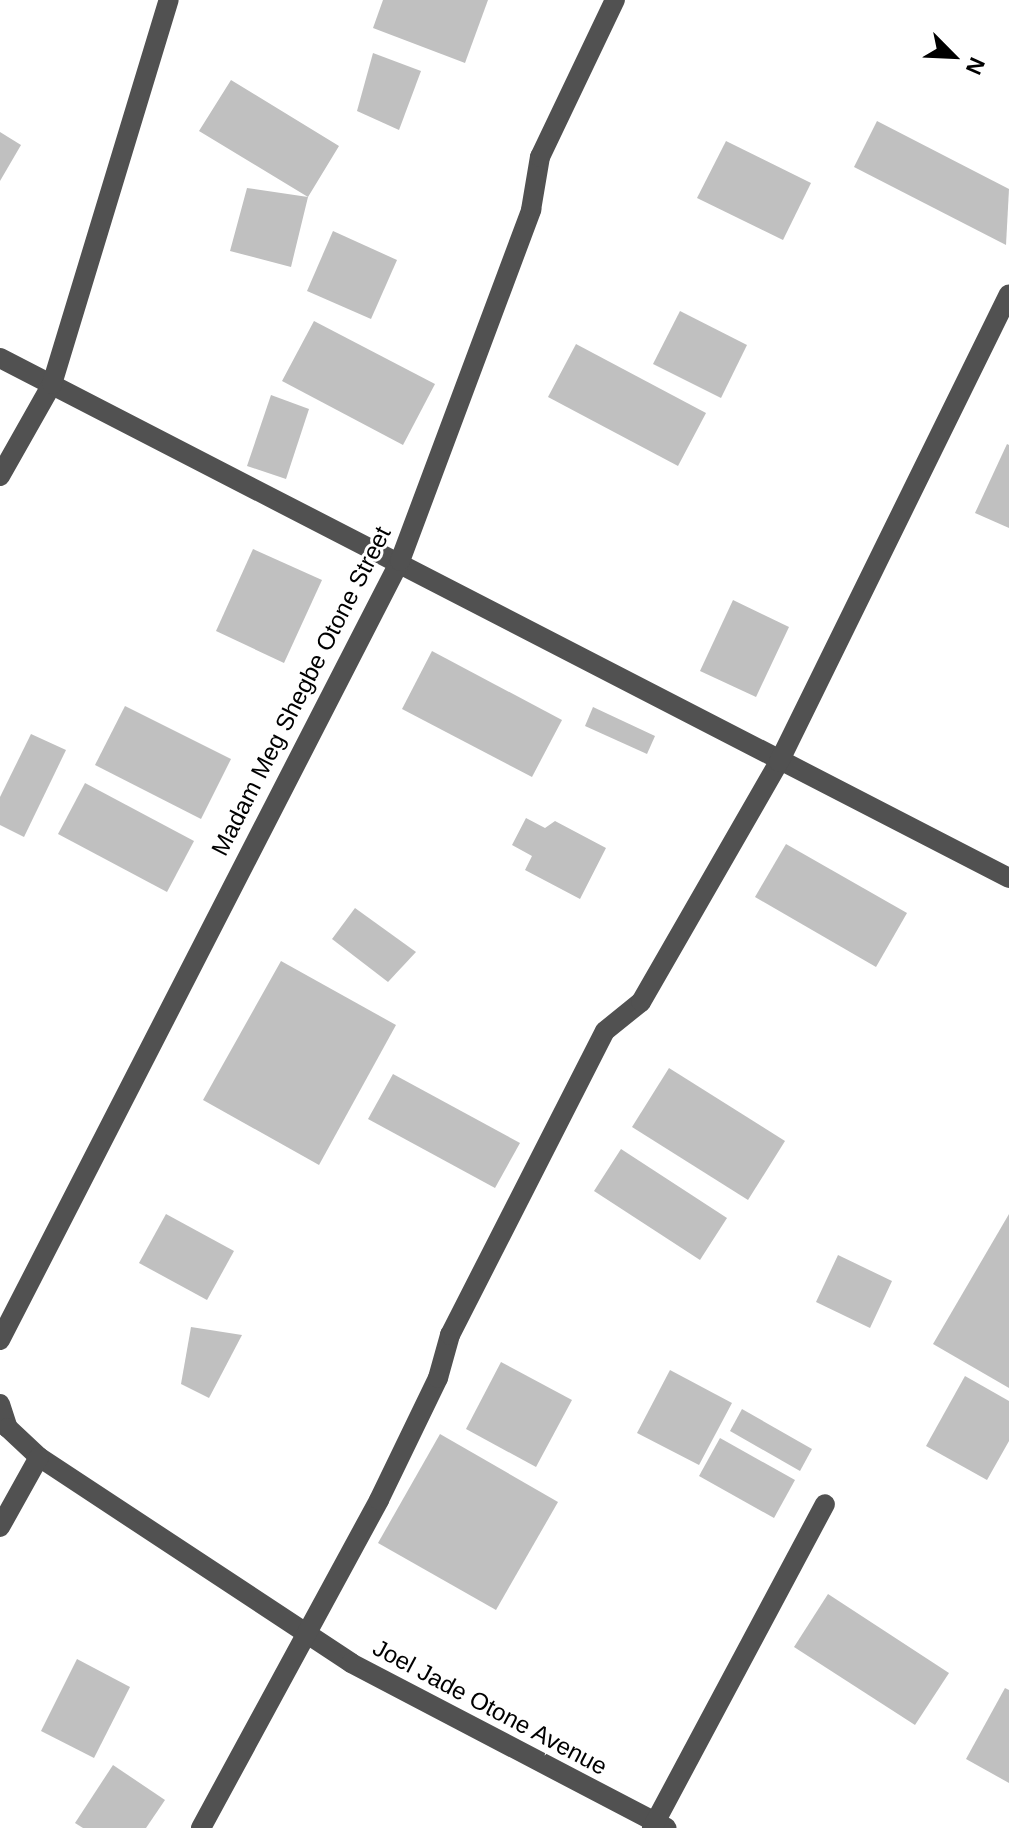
<!DOCTYPE html>
<style>
body{margin:0}
#map{position:relative;width:1009px;height:1828px;overflow:hidden;background:#fff;font-family:Helvetica,sans-serif}
div>[style]{position:absolute}
.building>*{inset:0;background:#c0c0c0}
.minor>*{height:20px;margin:-10px;padding:0 10px;transform-origin:10px;border-radius:10px;background:#515151}
span{translate:-50% -50%;white-space:nowrap;text-align:center;line-height:1.15;-webkit-text-stroke:6px #fff;paint-order:stroke}
.street-label{font-size:24px;color:#000}
.north{position:absolute;left:913px;top:16px;width:80px;height:80px;-webkit-text-stroke:6px #fff;paint-order:stroke;rotate:114deg;font-size:22px;font-weight:700;line-height:32px;text-align:center;color:#000}
.north::after{content:'';display:block;margin:auto;width:28px;height:36px;background:#000;clip-path:polygon(50% 0,100% 100%,50% 72%,0 100%)}
</style>
<div id="map">
<div class="building">
<i style="clip-path:polygon(383px 0,488px 0,465px 63px,373px 28px)"></i>
<i style="clip-path:polygon(373px 53px,421px 71px,399px 130px,357px 111px)"></i>
<i style="clip-path:polygon(231px 80px,339px 146px,308px 197px,291px 267px,230px 251px,247px 188px,308px 197px,199px 131px)"></i>
<i style="clip-path:polygon(877px 121px,1009px 189px,1006px 245px,854px 167px)"></i>
<i style="clip-path:polygon(0 132px,21px 145px,0 181px)"></i>
<i style="clip-path:polygon(726px 141px,811px 183px,783px 240px,697px 198px)"></i>
<i style="clip-path:polygon(333px 231px,397px 260px,371px 319px,307px 291px)"></i>
<i style="clip-path:polygon(680px 311px,747px 345px,721px 398px,653px 364px)"></i>
<i style="clip-path:polygon(314px 321px,435px 384px,403px 445px,282px 381px)"></i>
<i style="clip-path:polygon(576px 344px,706px 413px,678px 466px,548px 397px)"></i>
<i style="clip-path:polygon(271px 395px,309px 409px,286px 479px,247px 466px)"></i>
<i style="clip-path:polygon(1007px 444px,1009px 445px,1009px 528px,975px 513px)"></i>
<i style="clip-path:polygon(253px 549px,322px 580px,284px 663px,216px 631px)"></i>
<i style="clip-path:polygon(733px 600px,789px 627px,756px 697px,700px 671px)"></i>
<i style="clip-path:polygon(432px 651px,562px 720px,532px 777px,402px 709px)"></i>
<i style="clip-path:polygon(125px 706px,231px 759px,201px 819px,95px 765px)"></i>
<i style="clip-path:polygon(593px 707px,655px 736px,647px 754px,585px 726px)"></i>
<i style="clip-path:polygon(31px 734px,66px 750px,24px 837px,0 825px,0 797px)"></i>
<i style="clip-path:polygon(85px 783px,194px 841px,167px 892px,58px 834px)"></i>
<i style="clip-path:polygon(526px 818px,545px 828px,555px 821px,606px 848px,580px 899px,525px 870px,532px 856px,512px 845px)"></i>
<i style="clip-path:polygon(786px 844px,907px 913px,876px 967px,755px 897px)"></i>
<i style="clip-path:polygon(355px 908px,416px 952px,388px 982px,332px 939px)"></i>
<i style="clip-path:polygon(281px 961px,396px 1025px,319px 1165px,203px 1100px)"></i>
<i style="clip-path:polygon(669px 1068px,785px 1141px,748px 1200px,632px 1127px)"></i>
<i style="clip-path:polygon(393px 1074px,520px 1143px,495px 1188px,368px 1119px)"></i>
<i style="clip-path:polygon(621px 1149px,727px 1218px,700px 1260px,594px 1191px)"></i>
<i style="clip-path:polygon(166px 1214px,234px 1251px,207px 1300px,139px 1263px)"></i>
<i style="clip-path:polygon(1009px 1214px,1009px 1388px,933px 1344px)"></i>
<i style="clip-path:polygon(838px 1255px,892px 1281px,870px 1328px,816px 1302px)"></i>
<i style="clip-path:polygon(191px 1327px,242px 1335px,209px 1398px,181px 1384px)"></i>
<i style="clip-path:polygon(501px 1362px,572px 1400px,536px 1467px,466px 1429px)"></i>
<i style="clip-path:polygon(670px 1370px,732px 1403px,699px 1465px,637px 1433px)"></i>
<i style="clip-path:polygon(965px 1376px,1009px 1401px,1009px 1441px,987px 1480px,926px 1446px)"></i>
<i style="clip-path:polygon(742px 1409px,812px 1449px,800px 1471px,730px 1431px)"></i>
<i style="clip-path:polygon(440px 1434px,558px 1502px,496px 1610px,378px 1543px)"></i>
<i style="clip-path:polygon(720px 1438px,795px 1480px,774px 1518px,699px 1476px)"></i>
<i style="clip-path:polygon(828px 1594px,949px 1673px,915px 1725px,794px 1647px)"></i>
<i style="clip-path:polygon(77px 1659px,130px 1687px,94px 1758px,41px 1731px)"></i>
<i style="clip-path:polygon(1005px 1688px,1009px 1690px,1009px 1783px,966px 1759px)"></i>
<i style="clip-path:polygon(113px 1765px,165px 1800px,146px 1828px,83px 1828px,75px 1823px)"></i>
</div>
<div class="minor">
<i style="left:0;top:358px;width:1135px;rotate:27.26deg"></i>
<i style="left:0;top:476px;width:106px;rotate:-60.5deg"></i>
<i style="left:52px;top:384px;width:401px;rotate:-73.1deg"></i>
<i style="left:0;top:1340px;width:876px;rotate:-62.82deg"></i>
<i style="left:400px;top:561px;width:375px;rotate:-69.5deg"></i>
<i style="left:531px;top:210px;width:54px;rotate:-80.4deg"></i>
<i style="left:540px;top:157px;width:174px;rotate:-64.5deg"></i>
<i style="left:0;top:1404px;width:25px;rotate:72deg"></i>
<i style="left:8px;top:1428px;width:42px;rotate:43.1deg"></i>
<i style="left:39px;top:1457px;width:374px;rotate:33.4deg"></i>
<i style="left:351px;top:1663px;width:356px;rotate:27.6deg"></i>
<i style="left:0;top:1527px;width:80px;rotate:-60.9deg"></i>
<i style="left:201px;top:1828px;width:373px;rotate:-61.5deg"></i>
<i style="left:379px;top:1500px;width:136px;rotate:-64.2deg"></i>
<i style="left:438px;top:1378px;width:45px;rotate:-74.4deg"></i>
<i style="left:450px;top:1335px;width:341px;rotate:-63deg"></i>
<i style="left:605px;top:1031px;width:46px;rotate:-38.9deg"></i>
<i style="left:641px;top:1002px;width:277px;rotate:-60.1deg"></i>
<i style="left:779px;top:762px;width:521px;rotate:-63.83deg"></i>
<i style="left:652px;top:1828px;width:367px;rotate:-61.9deg"></i>
</div>
<div class="street-label">
<span style="left:301px;top:691px;rotate:-63deg">Madam Meg Shegbe Otone Street</span>
<span style="left:490px;top:1707px;rotate:28deg">Joel Jade Otone Avenue</span>
</div>
<div class="north">N</div>
</div>
